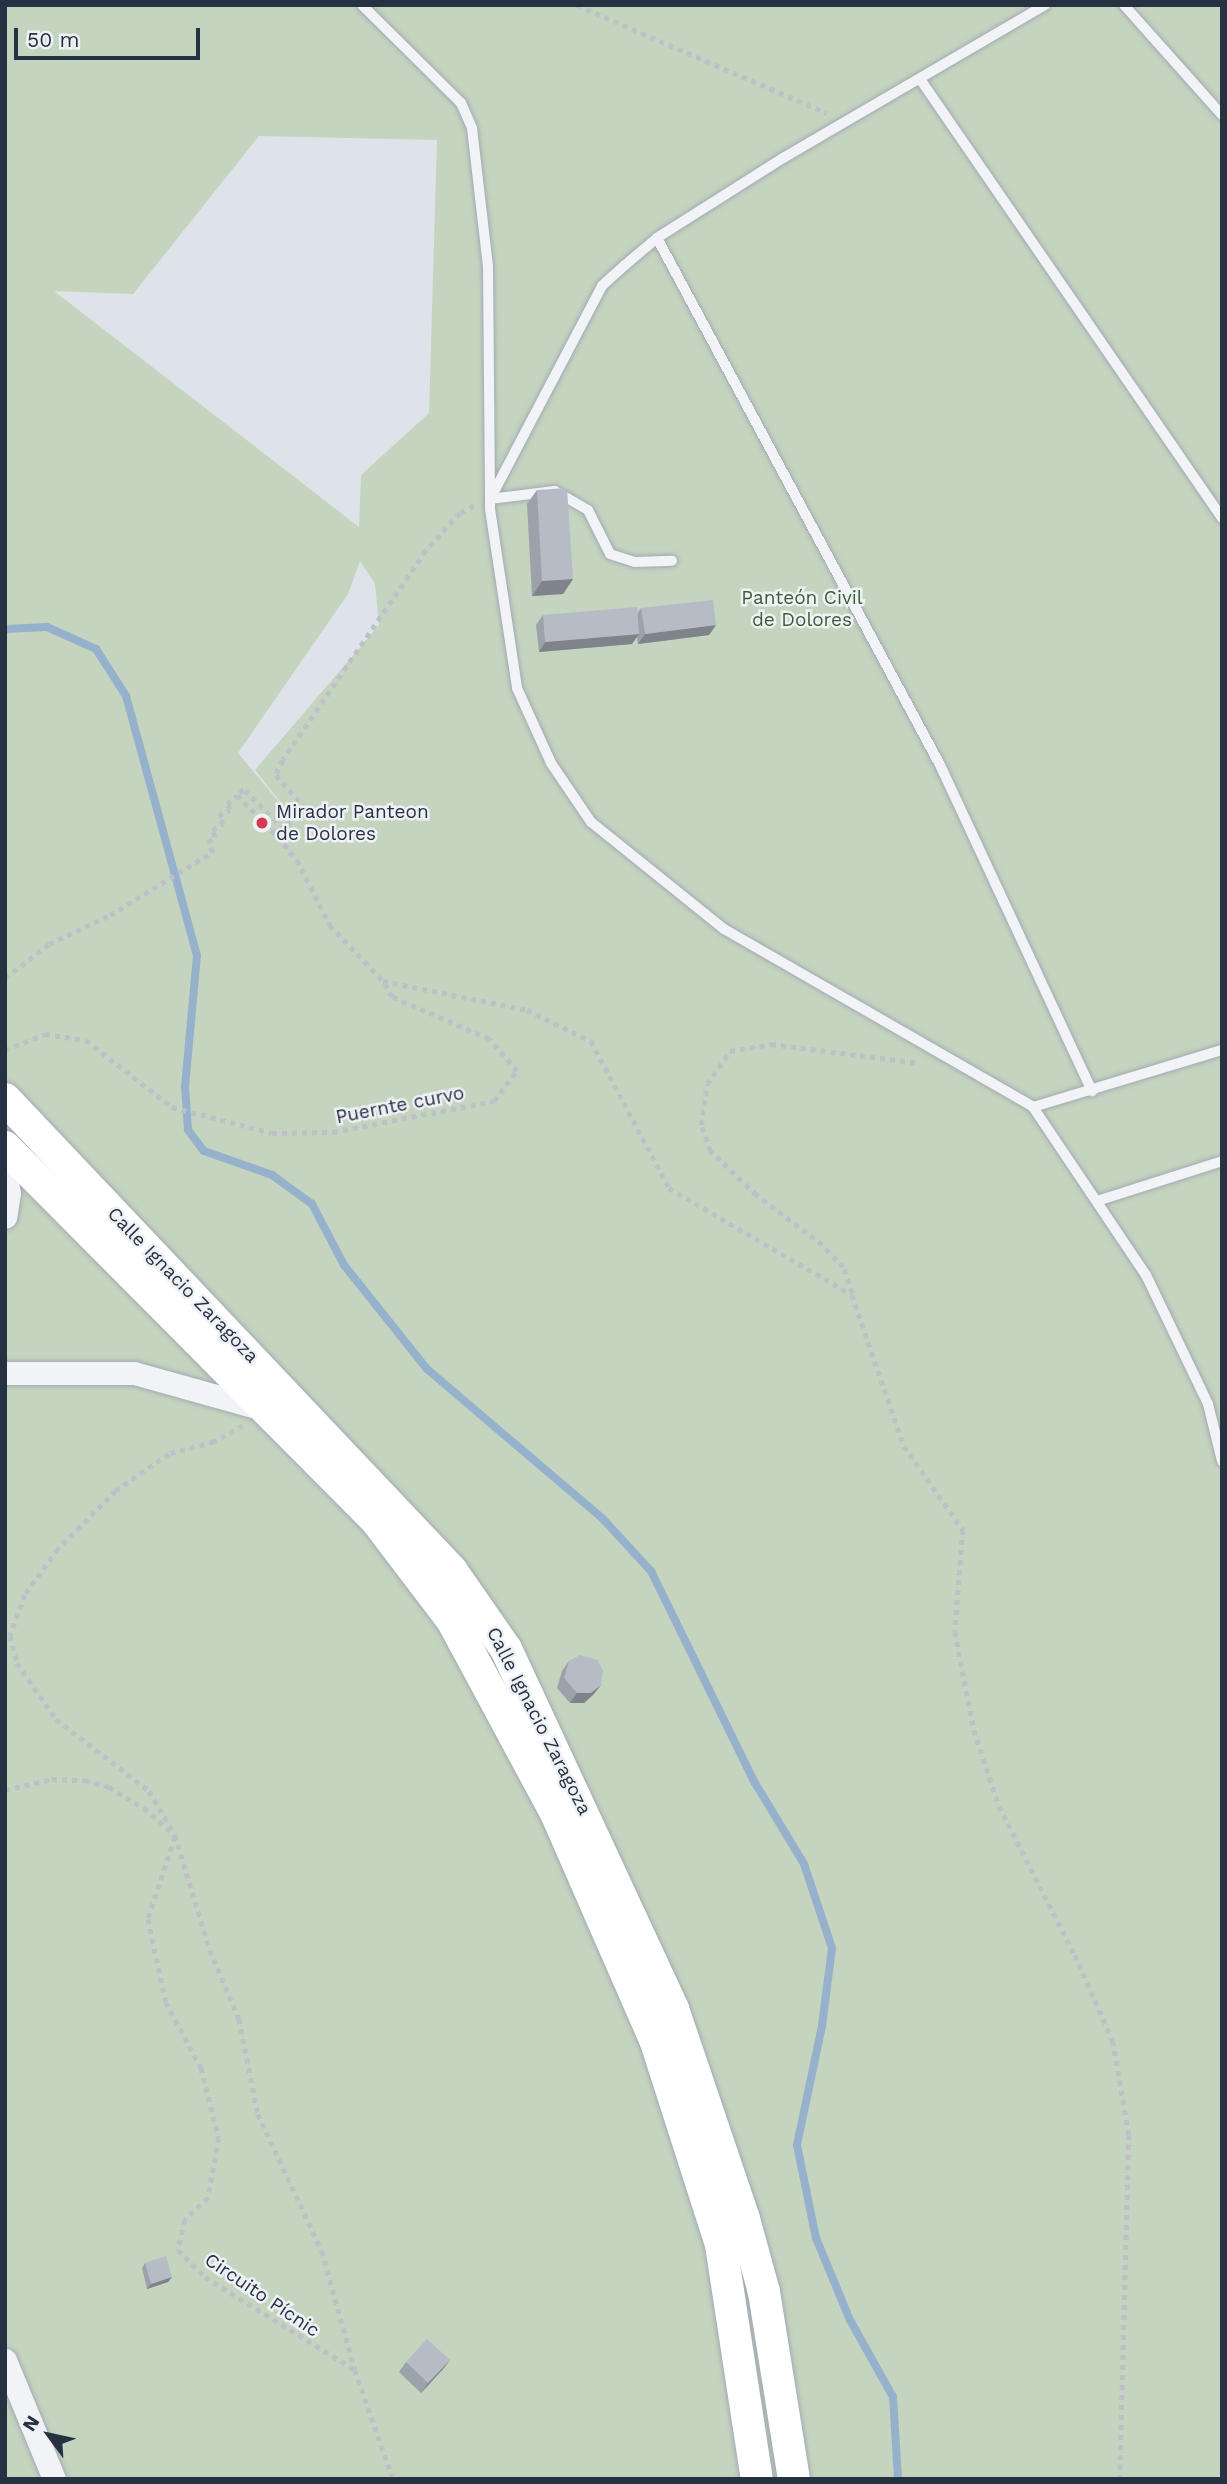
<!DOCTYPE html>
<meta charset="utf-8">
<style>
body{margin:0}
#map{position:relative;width:1227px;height:2484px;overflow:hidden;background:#dee3e9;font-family:"Work Sans",sans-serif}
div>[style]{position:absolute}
.green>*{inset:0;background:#c4d4bf}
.stream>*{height:8px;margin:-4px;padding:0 4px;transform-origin:4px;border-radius:4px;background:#96b1cc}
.path>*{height:4.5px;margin-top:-2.25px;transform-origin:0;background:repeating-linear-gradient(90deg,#bcc1c8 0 5px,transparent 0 10px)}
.roads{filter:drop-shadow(0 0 2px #a3aab3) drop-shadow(0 0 2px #a3aab3)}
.lane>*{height:10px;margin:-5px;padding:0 5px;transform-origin:5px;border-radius:5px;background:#f1f3f7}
.street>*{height:23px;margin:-11.5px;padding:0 11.5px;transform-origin:11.5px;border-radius:11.5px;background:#f1f3f7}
.secondary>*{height:32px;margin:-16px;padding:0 16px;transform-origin:16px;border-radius:16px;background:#fff}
.wall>*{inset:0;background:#9ca2aa}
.shaded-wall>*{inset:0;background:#7f848b}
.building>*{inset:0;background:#b5bcc6}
.dots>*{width:19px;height:19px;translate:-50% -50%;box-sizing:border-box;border:4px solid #eef2f7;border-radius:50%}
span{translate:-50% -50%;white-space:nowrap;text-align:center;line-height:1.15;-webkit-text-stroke:5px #eef2f7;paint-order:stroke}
.park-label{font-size:19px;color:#3b5e32}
.poi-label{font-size:19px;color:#263141}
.left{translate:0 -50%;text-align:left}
.street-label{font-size:19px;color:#263141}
.frame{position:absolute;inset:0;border:7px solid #263141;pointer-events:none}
.north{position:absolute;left:14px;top:2400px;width:70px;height:70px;-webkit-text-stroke:5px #eef2f7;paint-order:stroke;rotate:303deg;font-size:19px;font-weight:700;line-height:28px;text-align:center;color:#263141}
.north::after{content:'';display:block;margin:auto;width:24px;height:32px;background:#263141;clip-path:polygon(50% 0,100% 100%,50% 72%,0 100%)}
.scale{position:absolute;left:14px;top:28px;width:186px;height:32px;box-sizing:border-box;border:4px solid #263141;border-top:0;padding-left:9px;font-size:21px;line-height:24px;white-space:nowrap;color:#263141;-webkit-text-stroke:5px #eef2f7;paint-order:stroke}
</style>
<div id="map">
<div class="green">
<i style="clip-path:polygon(evenodd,5px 5px,1222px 5px,1222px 2479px,5px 2479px,5px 5px,259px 136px,437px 140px,429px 413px,361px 475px,359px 527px,54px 291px,133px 294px,259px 136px,5px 5px,360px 561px,375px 584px,379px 625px,255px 770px,304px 832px,238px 753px,348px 594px,360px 561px)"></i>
</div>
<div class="stream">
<i style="left:5px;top:629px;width:42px;rotate:-2.7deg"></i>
<i style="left:47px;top:627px;width:54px;rotate:24.2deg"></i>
<i style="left:96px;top:649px;width:56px;rotate:57.4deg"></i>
<i style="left:126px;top:696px;width:269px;rotate:74.7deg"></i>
<i style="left:197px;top:955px;width:132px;rotate:95.2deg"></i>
<i style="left:185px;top:1086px;width:44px;rotate:86.1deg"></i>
<i style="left:188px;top:1130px;width:26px;rotate:53deg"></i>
<i style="left:204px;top:1151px;width:72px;rotate:19.4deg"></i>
<i style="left:272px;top:1175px;width:49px;rotate:35.9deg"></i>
<i style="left:312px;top:1204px;width:69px;rotate:62.3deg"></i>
<i style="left:344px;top:1265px;width:133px;rotate:51.4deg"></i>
<i style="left:427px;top:1369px;width:231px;rotate:40.4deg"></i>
<i style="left:603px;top:1519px;width:71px;rotate:47.3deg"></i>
<i style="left:651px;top:1571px;width:236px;rotate:63.9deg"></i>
<i style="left:755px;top:1783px;width:95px;rotate:58.8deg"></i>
<i style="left:804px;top:1864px;width:89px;rotate:71.6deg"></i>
<i style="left:832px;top:1948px;width:79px;rotate:97.3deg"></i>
<i style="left:822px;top:2026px;width:122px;rotate:101.9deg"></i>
<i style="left:797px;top:2145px;width:95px;rotate:78.5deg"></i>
<i style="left:816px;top:2238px;width:89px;rotate:67.5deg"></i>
<i style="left:850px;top:2320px;width:88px;rotate:60.8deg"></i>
<i style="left:893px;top:2397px;width:82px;rotate:86.5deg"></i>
</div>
<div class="path">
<i style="left:577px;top:5px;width:272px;rotate:23.4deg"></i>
<i style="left:474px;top:506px;width:16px;rotate:153deg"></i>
<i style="left:460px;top:513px;width:51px;rotate:131.8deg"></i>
<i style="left:426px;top:551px;width:253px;rotate:124.4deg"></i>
<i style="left:283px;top:760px;width:17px;rotate:115deg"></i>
<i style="left:276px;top:775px;width:44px;rotate:48.7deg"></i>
<i style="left:305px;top:808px;width:30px;rotate:135deg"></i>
<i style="left:284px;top:829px;width:56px;rotate:-135.7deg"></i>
<i style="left:244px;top:790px;width:9px;rotate:144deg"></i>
<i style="left:237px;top:795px;width:58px;rotate:45deg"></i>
<i style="left:278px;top:836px;width:31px;rotate:52deg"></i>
<i style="left:297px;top:860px;width:73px;rotate:63.1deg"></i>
<i style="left:330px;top:925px;width:77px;rotate:46.6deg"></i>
<i style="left:383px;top:981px;width:147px;rotate:11.4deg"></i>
<i style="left:527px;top:1010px;width:71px;rotate:25.8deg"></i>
<i style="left:591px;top:1041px;width:166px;rotate:62deg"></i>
<i style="left:669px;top:1188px;width:212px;rotate:30.3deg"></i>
<i style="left:852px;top:1295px;width:160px;rotate:71deg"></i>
<i style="left:904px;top:1446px;width:103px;rotate:54.9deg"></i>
<i style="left:963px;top:1530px;width:102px;rotate:94.5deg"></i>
<i style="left:955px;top:1632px;width:100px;rotate:79deg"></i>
<i style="left:974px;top:1730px;width:80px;rotate:71.8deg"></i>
<i style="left:999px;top:1806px;width:167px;rotate:63deg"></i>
<i style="left:1075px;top:1955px;width:94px;rotate:66.2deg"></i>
<i style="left:1113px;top:2041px;width:95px;rotate:80.3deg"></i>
<i style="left:1129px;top:2135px;width:344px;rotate:91.5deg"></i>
<i style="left:5px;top:978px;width:56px;rotate:-37.7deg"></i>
<i style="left:49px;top:944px;width:68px;rotate:-25.4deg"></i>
<i style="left:110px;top:915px;width:121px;rotate:-31.5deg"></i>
<i style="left:213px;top:852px;width:11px;rotate:-117deg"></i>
<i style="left:208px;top:842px;width:9px;rotate:-36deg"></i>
<i style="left:215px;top:837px;width:8px;rotate:-113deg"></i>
<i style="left:212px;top:830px;width:13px;rotate:-29deg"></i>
<i style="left:223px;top:824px;width:9px;rotate:-122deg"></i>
<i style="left:218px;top:816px;width:13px;rotate:-27deg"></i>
<i style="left:230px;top:810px;width:7px;rotate:-117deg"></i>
<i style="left:227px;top:804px;width:13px;rotate:-42deg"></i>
<i style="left:5px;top:1050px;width:43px;rotate:-21.8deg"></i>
<i style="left:45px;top:1034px;width:41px;rotate:8.3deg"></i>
<i style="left:86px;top:1040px;width:109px;rotate:37.9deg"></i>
<i style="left:172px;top:1107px;width:103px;rotate:14.6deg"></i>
<i style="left:272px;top:1133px;width:61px;rotate:-0.9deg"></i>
<i style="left:333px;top:1132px;width:164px;rotate:-10.9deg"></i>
<i style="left:494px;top:1101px;width:38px;rotate:-53deg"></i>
<i style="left:517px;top:1071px;width:43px;rotate:-131.2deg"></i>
<i style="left:489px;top:1039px;width:106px;rotate:-156.6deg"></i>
<i style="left:392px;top:997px;width:18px;rotate:-119deg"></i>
<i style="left:852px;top:1293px;width:28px;rotate:-109deg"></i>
<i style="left:843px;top:1267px;width:30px;rotate:-134deg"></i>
<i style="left:822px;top:1245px;width:83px;rotate:-142.9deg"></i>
<i style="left:756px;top:1195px;width:64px;rotate:-136.3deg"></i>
<i style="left:710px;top:1151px;width:28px;rotate:-109deg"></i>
<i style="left:701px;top:1125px;width:41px;rotate:-81.7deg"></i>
<i style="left:707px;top:1084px;width:40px;rotate:-55.1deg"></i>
<i style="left:730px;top:1051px;width:42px;rotate:-9.7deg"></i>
<i style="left:771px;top:1044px;width:150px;rotate:7.3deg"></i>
<i style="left:243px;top:1426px;width:33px;rotate:151deg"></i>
<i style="left:214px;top:1442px;width:47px;rotate:165.1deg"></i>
<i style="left:169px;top:1454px;width:65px;rotate:145.1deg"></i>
<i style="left:116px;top:1491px;width:82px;rotate:135deg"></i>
<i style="left:58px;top:1549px;width:57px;rotate:125.7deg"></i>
<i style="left:25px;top:1595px;width:44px;rotate:110.1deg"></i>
<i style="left:10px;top:1636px;width:28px;rotate:75deg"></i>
<i style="left:17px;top:1663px;width:68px;rotate:55.1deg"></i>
<i style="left:56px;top:1719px;width:118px;rotate:37.7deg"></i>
<i style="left:149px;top:1791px;width:51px;rotate:59.4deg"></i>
<i style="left:175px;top:1835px;width:120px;rotate:73.1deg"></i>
<i style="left:210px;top:1950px;width:75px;rotate:67.2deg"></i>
<i style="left:239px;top:2019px;width:97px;rotate:78.7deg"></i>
<i style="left:258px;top:2114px;width:151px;rotate:65deg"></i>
<i style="left:322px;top:2251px;width:123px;rotate:74.5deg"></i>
<i style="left:5px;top:1790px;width:48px;rotate:-13.2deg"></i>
<i style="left:52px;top:1779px;width:33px;rotate:2deg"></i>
<i style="left:85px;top:1780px;width:25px;rotate:16deg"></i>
<i style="left:109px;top:1787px;width:41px;rotate:31deg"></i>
<i style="left:144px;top:1808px;width:35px;rotate:41deg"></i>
<i style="left:175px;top:1837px;width:86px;rotate:108.2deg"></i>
<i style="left:148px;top:1919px;width:85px;rotate:77.8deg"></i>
<i style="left:166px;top:2002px;width:75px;rotate:62.1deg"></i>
<i style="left:201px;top:2068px;width:72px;rotate:75.6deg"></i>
<i style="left:219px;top:2138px;width:61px;rotate:100.4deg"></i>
<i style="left:208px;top:2198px;width:32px;rotate:136deg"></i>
<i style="left:185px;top:2220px;width:31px;rotate:103deg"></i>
<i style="left:178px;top:2250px;width:38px;rotate:45deg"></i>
<i style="left:205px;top:2277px;width:176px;rotate:31.8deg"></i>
<i style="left:355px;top:2370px;width:115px;rotate:70.8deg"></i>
</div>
<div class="roads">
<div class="lane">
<i style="left:362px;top:5px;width:139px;rotate:44.7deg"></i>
<i style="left:461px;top:103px;width:27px;rotate:66deg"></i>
<i style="left:472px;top:128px;width:139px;rotate:83.4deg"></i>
<i style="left:488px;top:266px;width:233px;rotate:89.5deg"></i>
<i style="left:490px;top:499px;width:65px;rotate:-7deg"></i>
<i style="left:555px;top:491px;width:38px;rotate:30deg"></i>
<i style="left:588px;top:510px;width:49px;rotate:63.4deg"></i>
<i style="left:610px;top:554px;width:26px;rotate:18deg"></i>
<i style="left:635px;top:562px;width:37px;rotate:-2deg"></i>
<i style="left:1045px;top:5px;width:303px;rotate:149.7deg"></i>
<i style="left:783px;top:158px;width:149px;rotate:147.6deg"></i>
<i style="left:657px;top:238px;width:42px;rotate:139.8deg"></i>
<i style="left:625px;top:265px;width:31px;rotate:138deg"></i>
<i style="left:602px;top:286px;width:241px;rotate:117.7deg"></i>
<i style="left:490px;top:499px;width:10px;rotate:90deg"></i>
<i style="left:490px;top:509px;width:181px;rotate:81.4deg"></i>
<i style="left:517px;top:688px;width:82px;rotate:65.6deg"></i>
<i style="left:551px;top:763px;width:71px;rotate:55.9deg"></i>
<i style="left:591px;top:822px;width:171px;rotate:38.8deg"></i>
<i style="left:724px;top:929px;width:357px;rotate:29.9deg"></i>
<i style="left:1033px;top:1107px;width:202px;rotate:56.1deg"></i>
<i style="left:1146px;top:1275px;width:143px;rotate:64.3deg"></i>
<i style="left:1208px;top:1404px;width:59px;rotate:76.2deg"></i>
<i style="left:1124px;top:5px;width:147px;rotate:48.3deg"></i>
<i style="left:920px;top:79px;width:533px;rotate:55.47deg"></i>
<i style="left:657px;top:238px;width:598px;rotate:61.76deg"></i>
<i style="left:940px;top:765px;width:360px;rotate:65deg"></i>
<i style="left:1033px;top:1107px;width:197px;rotate:-16.8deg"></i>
<i style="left:1097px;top:1201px;width:131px;rotate:-17.7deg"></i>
</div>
<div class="street">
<i style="left:5px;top:1169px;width:24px;rotate:81deg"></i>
<i style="left:9px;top:1193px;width:24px;rotate:99deg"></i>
<i style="left:5px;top:1373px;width:129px"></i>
<i style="left:134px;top:1373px;width:134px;rotate:15.6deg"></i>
<i style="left:5px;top:2360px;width:129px;rotate:67.6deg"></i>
</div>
<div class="secondary">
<i style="left:5px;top:1099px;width:649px;rotate:46.56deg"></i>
<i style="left:451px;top:1570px;width:96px;rotate:55.2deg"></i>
<i style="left:506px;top:1649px;width:397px;rotate:65.1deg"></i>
<i style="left:673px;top:2009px;width:222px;rotate:71.3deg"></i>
<i style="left:744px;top:2219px;width:76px;rotate:74.7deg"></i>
<i style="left:764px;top:2292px;width:189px;rotate:80.9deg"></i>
<i style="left:5px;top:1147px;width:526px;rotate:45.15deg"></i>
<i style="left:376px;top:1520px;width:126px;rotate:52.8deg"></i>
<i style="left:452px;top:1620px;width:219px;rotate:61.7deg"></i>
<i style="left:556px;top:1813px;width:250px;rotate:66.4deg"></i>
<i style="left:656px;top:2042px;width:213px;rotate:72.2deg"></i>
<i style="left:721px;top:2245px;width:237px;rotate:81.3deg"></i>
</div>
</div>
<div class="wall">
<i style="clip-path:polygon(537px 490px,573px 579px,563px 594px,532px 596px,527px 504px)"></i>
<i style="clip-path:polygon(641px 608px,716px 625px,709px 635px,638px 644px,637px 637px,632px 644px,539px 652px,536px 625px,543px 615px,637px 614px)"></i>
<i style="clip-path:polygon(569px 1661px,594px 1694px,584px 1703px,570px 1703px,557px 1688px,562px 1671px)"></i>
<i style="clip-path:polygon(145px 2263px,172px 2277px,168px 2282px,147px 2289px,142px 2268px)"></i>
<i style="clip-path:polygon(450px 2360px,443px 2369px,421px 2393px,399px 2372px,406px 2362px)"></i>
</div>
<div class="shaded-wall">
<i style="clip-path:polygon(573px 579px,563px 594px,532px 596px,542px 581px)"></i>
<i style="clip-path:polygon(716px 625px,709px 635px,638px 644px,645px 634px)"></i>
<i style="clip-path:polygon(639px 634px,632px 644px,539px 652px,545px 642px)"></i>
<i style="clip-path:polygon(601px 1685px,594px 1694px,584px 1703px,570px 1703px,577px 1693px)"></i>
<i style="clip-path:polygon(172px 2277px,168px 2282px,147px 2289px,151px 2284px)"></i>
<i style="clip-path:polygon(450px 2360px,443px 2369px,421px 2393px,428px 2383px)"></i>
</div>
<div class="building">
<i style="clip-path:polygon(567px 488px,573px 579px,542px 581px,537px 490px)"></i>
<i style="clip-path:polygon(713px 600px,716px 625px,645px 634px,641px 608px)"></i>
<i style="clip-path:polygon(637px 607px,639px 634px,545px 642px,543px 615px)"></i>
<i style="clip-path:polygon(580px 1655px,598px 1660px,603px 1671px,601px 1685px,591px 1693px,577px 1693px,564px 1678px,569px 1661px)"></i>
<i style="clip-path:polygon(166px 2256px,172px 2277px,151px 2284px,145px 2263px)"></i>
<i style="clip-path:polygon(427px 2339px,450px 2360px,428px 2383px,406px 2362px)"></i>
</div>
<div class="dots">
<i style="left:262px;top:823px;background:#d93853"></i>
</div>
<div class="park-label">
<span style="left:802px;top:609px">Panteón Civil<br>de Dolores</span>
</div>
<div class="poi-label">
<span class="left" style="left:276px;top:823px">Mirador Panteon<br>de Dolores</span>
</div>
<div class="street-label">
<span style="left:400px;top:1105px;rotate:-11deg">Puernte curvo</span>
<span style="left:183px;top:1285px;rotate:46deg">Calle Ignacio Zaragoza</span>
<span style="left:539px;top:1721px;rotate:63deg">Calle Ignacio Zaragoza</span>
<span style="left:262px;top:2295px;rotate:34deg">Circuito Pícnic</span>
</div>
<div class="frame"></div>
<div class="north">N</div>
<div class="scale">50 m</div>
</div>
